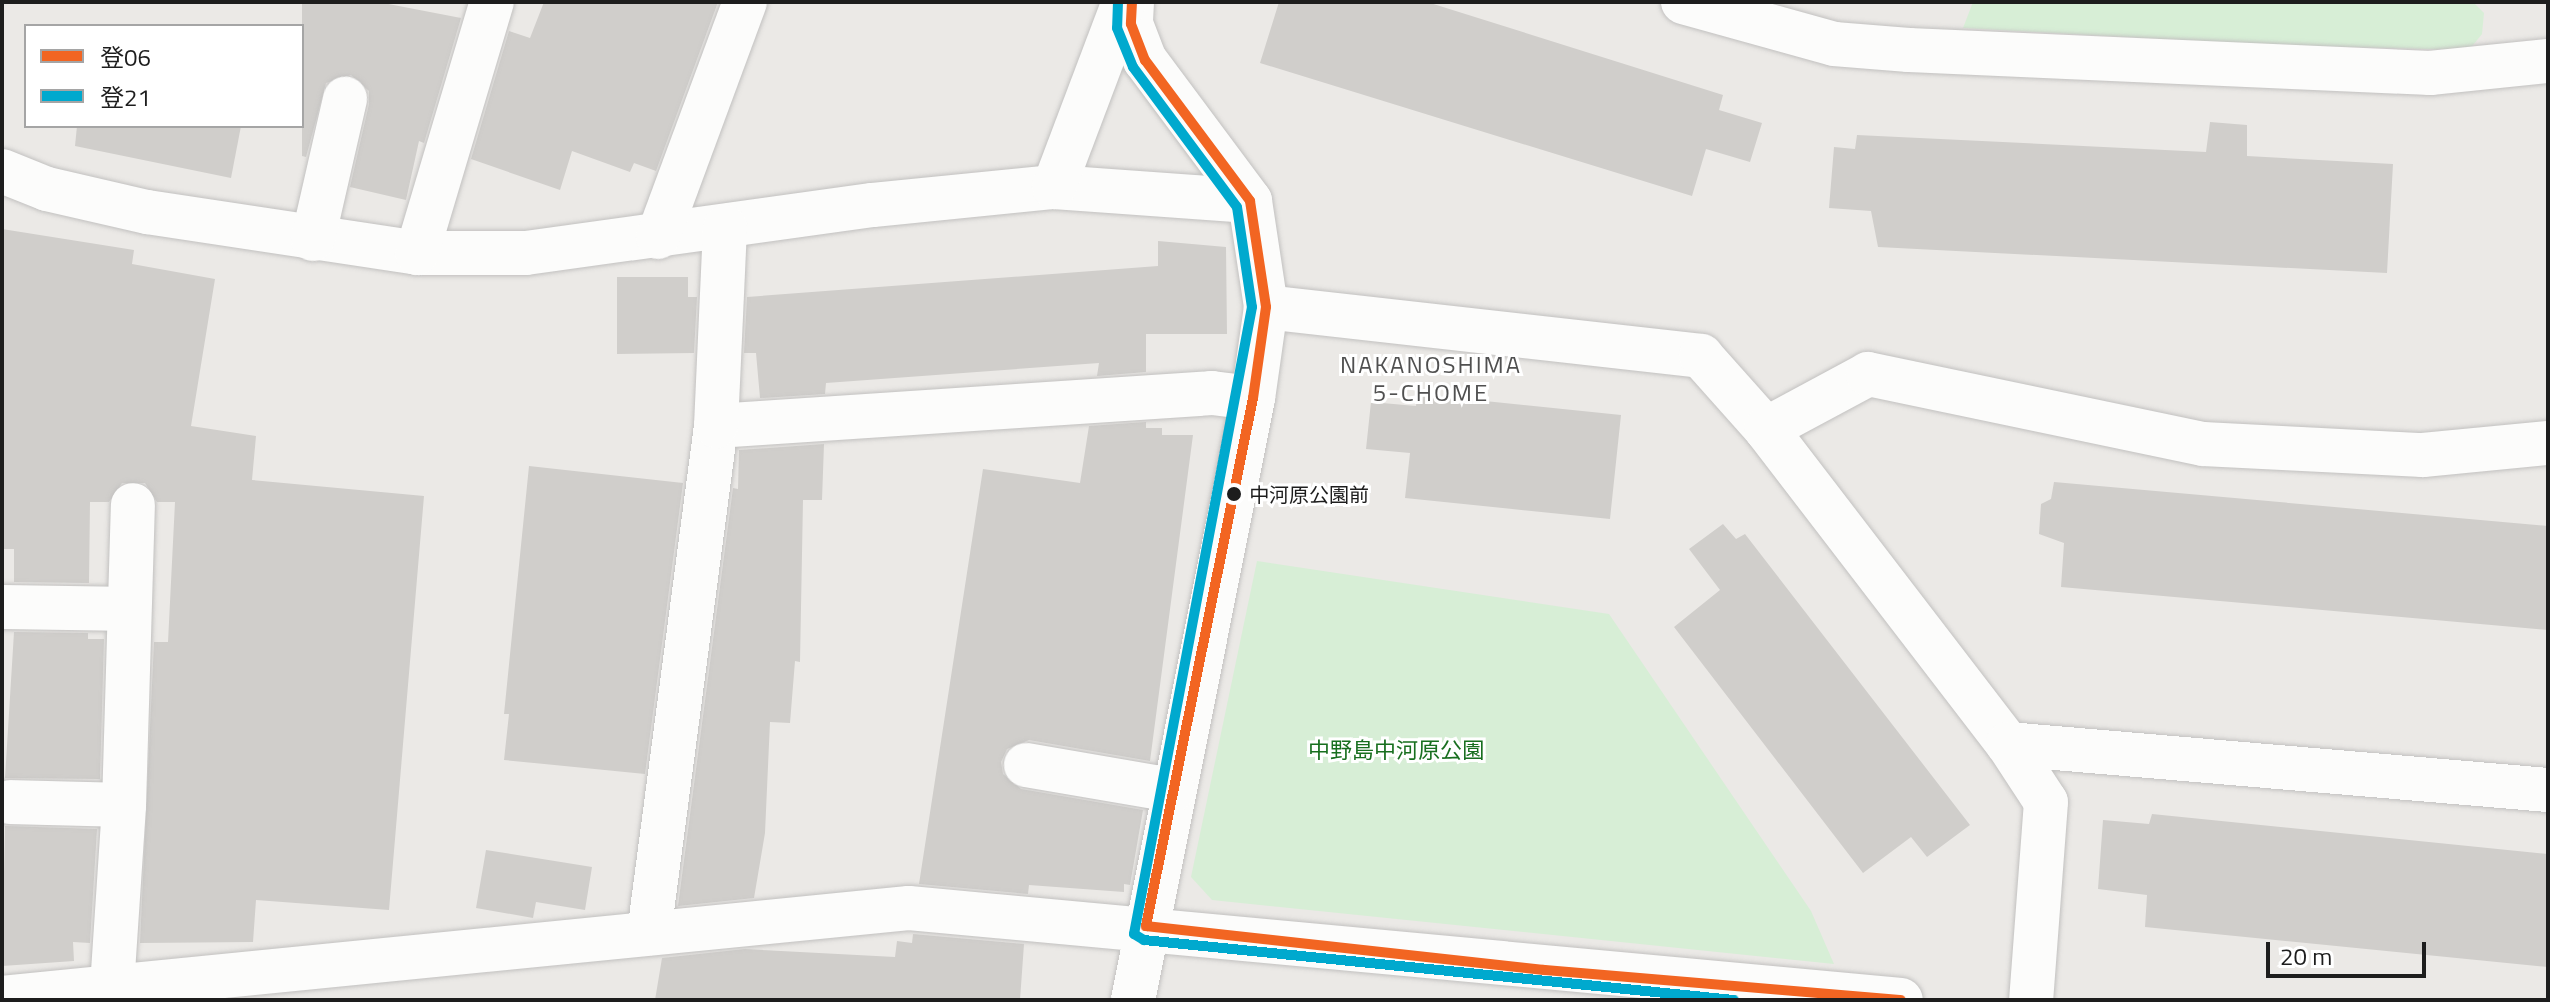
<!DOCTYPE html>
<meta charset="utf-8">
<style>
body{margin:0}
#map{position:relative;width:2550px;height:1002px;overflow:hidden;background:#ebe9e6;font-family:"Titillium Web","Noto Sans JP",sans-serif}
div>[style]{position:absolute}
.park>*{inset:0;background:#d7eed6}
.building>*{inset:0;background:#d0cecb}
.roads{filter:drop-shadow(0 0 2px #c2c1c0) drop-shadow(0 0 2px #c2c1c0)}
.minor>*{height:44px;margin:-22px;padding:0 22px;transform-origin:22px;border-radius:22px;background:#fcfcfb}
.bus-1>*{height:10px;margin:-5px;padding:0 5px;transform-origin:5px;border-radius:5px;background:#f26522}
.bus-2>*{height:10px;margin:-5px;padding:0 5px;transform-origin:5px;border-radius:5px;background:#00a9ce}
.dots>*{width:22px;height:22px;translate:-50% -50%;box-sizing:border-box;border:4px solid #fff;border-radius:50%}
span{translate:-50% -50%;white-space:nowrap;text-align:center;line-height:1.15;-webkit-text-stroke:6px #fff;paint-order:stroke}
.bus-label{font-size:20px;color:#1d1d1d}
.left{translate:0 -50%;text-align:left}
.park-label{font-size:22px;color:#186f1f}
.neighbourhood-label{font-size:24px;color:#505050;letter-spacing:2px}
.frame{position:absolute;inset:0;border:4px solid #1d1d1d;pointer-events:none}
.legend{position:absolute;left:24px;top:24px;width:280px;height:104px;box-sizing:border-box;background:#fff;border:2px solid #a5a5a5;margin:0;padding:10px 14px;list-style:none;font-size:24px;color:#1d1d1d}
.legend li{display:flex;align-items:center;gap:16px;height:40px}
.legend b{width:40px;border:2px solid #a5a5a5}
.scale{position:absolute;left:2266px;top:942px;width:160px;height:36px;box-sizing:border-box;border:4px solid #1d1d1d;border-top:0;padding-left:10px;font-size:24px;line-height:28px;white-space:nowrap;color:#1d1d1d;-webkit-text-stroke:6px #fff;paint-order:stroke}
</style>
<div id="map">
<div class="park">
<i style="clip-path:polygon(1973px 2px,2473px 2px,2484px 13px,2482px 34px,2469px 50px,2267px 45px,1963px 28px)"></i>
<i style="clip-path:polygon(1257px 561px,1609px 614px,1811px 911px,1834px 964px,1212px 900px,1191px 877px)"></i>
</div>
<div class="building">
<i style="clip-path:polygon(302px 2px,378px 2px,461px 18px,424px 143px,419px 141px,406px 200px,350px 187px,369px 104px,369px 91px,351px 75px,326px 83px,306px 157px,302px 156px)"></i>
<i style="clip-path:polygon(544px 2px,718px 2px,656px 171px,634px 163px,630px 172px,572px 151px,560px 190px,471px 159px,509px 31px,530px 38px)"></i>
<i style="clip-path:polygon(1279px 2px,1427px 2px,1723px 95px,1719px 110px,1762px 123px,1750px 162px,1706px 149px,1692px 196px,1260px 63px)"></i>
<i style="clip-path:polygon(2210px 122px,2247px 125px,2247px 156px,2393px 164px,2387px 273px,1878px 247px,1871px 211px,1829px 208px,1834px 147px,1855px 149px,1857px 135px,2206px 152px)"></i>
<i style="clip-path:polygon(77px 126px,241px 126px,231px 178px,75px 146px)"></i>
<i style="clip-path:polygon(2px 229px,134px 250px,132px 264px,215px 279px,191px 426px,256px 436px,252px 480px,424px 496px,389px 910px,256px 900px,253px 942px,140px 943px,154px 642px,168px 642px,175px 502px,157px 502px,145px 483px,122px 483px,109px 502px,90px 502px,89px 583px,14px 582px,14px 549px,2px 549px)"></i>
<i style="clip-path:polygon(1158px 241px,1226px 247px,1227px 334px,1146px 334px,1146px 372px,1097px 376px,1099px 363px,826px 383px,825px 394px,760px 398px,756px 353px,744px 353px,747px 297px,1158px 266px)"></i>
<i style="clip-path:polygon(617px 277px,688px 277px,688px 297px,697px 297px,694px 353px,617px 354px)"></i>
<i style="clip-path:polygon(1417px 394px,1621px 415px,1610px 519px,1405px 498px,1410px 453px,1366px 449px,1371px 402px,1416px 406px)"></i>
<i style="clip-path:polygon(1146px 422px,1146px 428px,1162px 428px,1162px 435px,1193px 435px,1150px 761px,1029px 740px,1007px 749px,1001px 762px,1003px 774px,1021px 789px,1143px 810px,1130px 885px,1124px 884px,1124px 892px,1029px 885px,1028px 894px,919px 884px,983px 469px,1080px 483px,1089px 426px)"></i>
<i style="clip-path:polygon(824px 444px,822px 500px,803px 500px,800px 662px,795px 661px,790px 723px,770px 722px,765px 833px,754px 898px,678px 906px,733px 488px,738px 489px,739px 450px)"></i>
<i style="clip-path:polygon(529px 466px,683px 483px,645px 774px,504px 760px,509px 714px,504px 714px)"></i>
<i style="clip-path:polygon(2054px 482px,2548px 526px,2548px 630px,2061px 587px,2064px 543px,2039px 534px,2041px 504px,2051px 499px)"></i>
<i style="clip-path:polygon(1723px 524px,1736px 539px,1745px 534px,1970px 825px,1927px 857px,1911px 837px,1863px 873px,1674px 627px,1720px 590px,1689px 549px)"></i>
<i style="clip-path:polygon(14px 632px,88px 633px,88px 639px,104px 639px,100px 779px,5px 778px)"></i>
<i style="clip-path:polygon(2152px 814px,2548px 854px,2548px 967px,2145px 927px,2147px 895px,2098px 889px,2103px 820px,2149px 824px)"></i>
<i style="clip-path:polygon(5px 826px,97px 829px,90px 943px,73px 942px,74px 961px,2px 966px)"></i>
<i style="clip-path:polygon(486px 850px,592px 867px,585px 910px,536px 902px,533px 918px,476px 908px)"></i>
<i style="clip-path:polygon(913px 934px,1024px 944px,1020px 1000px,655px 1000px,662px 958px,745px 949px,895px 957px,897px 941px,912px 943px)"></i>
</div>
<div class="roads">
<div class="minor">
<i style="left:1132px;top:2px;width:22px;rotate:93deg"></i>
<i style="left:1131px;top:24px;width:39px;rotate:69deg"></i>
<i style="left:1145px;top:60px;width:176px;rotate:53.3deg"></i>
<i style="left:1250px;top:201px;width:107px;rotate:81.4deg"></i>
<i style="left:1266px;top:307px;width:92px;rotate:98.1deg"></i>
<i style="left:1253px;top:398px;width:614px;rotate:101.27deg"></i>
<i style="left:1683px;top:2px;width:157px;rotate:15.5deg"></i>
<i style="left:1834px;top:44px;width:75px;rotate:4.6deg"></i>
<i style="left:1909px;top:50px;width:522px;rotate:2.53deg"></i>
<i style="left:2430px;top:73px;width:119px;rotate:-5.8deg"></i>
<i style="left:2px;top:171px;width:48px;rotate:21.8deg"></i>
<i style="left:47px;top:189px;width:103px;rotate:13deg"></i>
<i style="left:147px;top:212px;width:273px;rotate:8.6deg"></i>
<i style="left:417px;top:253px;width:109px"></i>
<i style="left:526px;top:253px;width:350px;rotate:-7.9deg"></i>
<i style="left:873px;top:205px;width:182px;rotate:-5.7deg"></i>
<i style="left:1054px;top:187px;width:196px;rotate:4.1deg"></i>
<i style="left:1054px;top:187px;width:198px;rotate:-69.3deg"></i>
<i style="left:658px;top:237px;width:251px;rotate:-69.7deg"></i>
<i style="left:313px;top:239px;width:144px;rotate:-77.1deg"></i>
<i style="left:417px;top:253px;width:262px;rotate:-73.4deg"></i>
<i style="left:1266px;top:307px;width:438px;rotate:6.4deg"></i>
<i style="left:1701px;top:356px;width:98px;rotate:48.3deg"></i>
<i style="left:1766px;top:429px;width:397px;rotate:52.5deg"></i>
<i style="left:2008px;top:744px;width:69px;rotate:56.8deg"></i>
<i style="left:2046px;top:802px;width:199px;rotate:94.3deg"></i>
<i style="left:716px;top:426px;width:497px;rotate:-3.8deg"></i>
<i style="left:1212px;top:393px;width:41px;rotate:7deg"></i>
<i style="left:1766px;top:429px;width:116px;rotate:-28.3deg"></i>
<i style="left:1868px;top:374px;width:342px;rotate:11.8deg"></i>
<i style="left:2203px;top:444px;width:220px;rotate:2.9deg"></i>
<i style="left:2423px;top:455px;width:126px;rotate:-5.5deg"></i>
<i style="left:2px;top:607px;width:125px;rotate:0.9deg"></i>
<i style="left:2008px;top:744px;width:542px;rotate:4.87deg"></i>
<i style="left:1026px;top:765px;width:149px;rotate:9.7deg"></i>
<i style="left:10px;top:802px;width:114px;rotate:1.5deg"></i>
<i style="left:649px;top:933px;width:511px;rotate:-82.47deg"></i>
<i style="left:716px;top:426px;width:199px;rotate:-87.4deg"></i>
<i style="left:112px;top:987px;width:182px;rotate:-86.2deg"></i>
<i style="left:124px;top:805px;width:300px;rotate:-88.3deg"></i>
<i style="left:2px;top:998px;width:911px;rotate:-5.67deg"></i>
<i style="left:909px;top:908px;width:996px;rotate:5.3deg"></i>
</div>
</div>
<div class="bus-1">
<i style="left:1132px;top:2px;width:22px;rotate:93deg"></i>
<i style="left:1131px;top:24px;width:39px;rotate:69deg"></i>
<i style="left:1145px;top:60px;width:176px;rotate:53.3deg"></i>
<i style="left:1250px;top:201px;width:107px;rotate:81.4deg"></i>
<i style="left:1266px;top:307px;width:92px;rotate:98.1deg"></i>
<i style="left:1253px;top:398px;width:539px;rotate:101.46deg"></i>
<i style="left:1146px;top:926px;width:400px;rotate:6.3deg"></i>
<i style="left:1544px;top:970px;width:358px;rotate:4.8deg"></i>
</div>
<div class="bus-2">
<i style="left:1118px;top:2px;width:26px;rotate:92deg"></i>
<i style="left:1117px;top:28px;width:42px;rotate:67.7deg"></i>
<i style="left:1133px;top:67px;width:174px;rotate:53.4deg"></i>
<i style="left:1237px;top:207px;width:101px;rotate:81.5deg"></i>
<i style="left:1252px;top:307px;width:638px;rotate:100.66deg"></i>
<i style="left:1134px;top:934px;width:12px;rotate:31deg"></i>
<i style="left:1144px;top:940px;width:593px;rotate:5.81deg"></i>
</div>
<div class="dots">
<i style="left:1234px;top:494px;background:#1d1d1d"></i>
</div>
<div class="bus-label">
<span class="left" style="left:1249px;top:494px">中河原公園前</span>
</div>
<div class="park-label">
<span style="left:1396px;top:751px">中野島中河原公園</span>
</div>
<div class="neighbourhood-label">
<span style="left:1431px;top:379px">NAKANOSHIMA<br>5-CHOME</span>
</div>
<div class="frame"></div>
<ul class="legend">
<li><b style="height:10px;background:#f26522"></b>登06</li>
<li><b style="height:10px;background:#00a9ce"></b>登21</li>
</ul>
<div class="scale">20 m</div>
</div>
